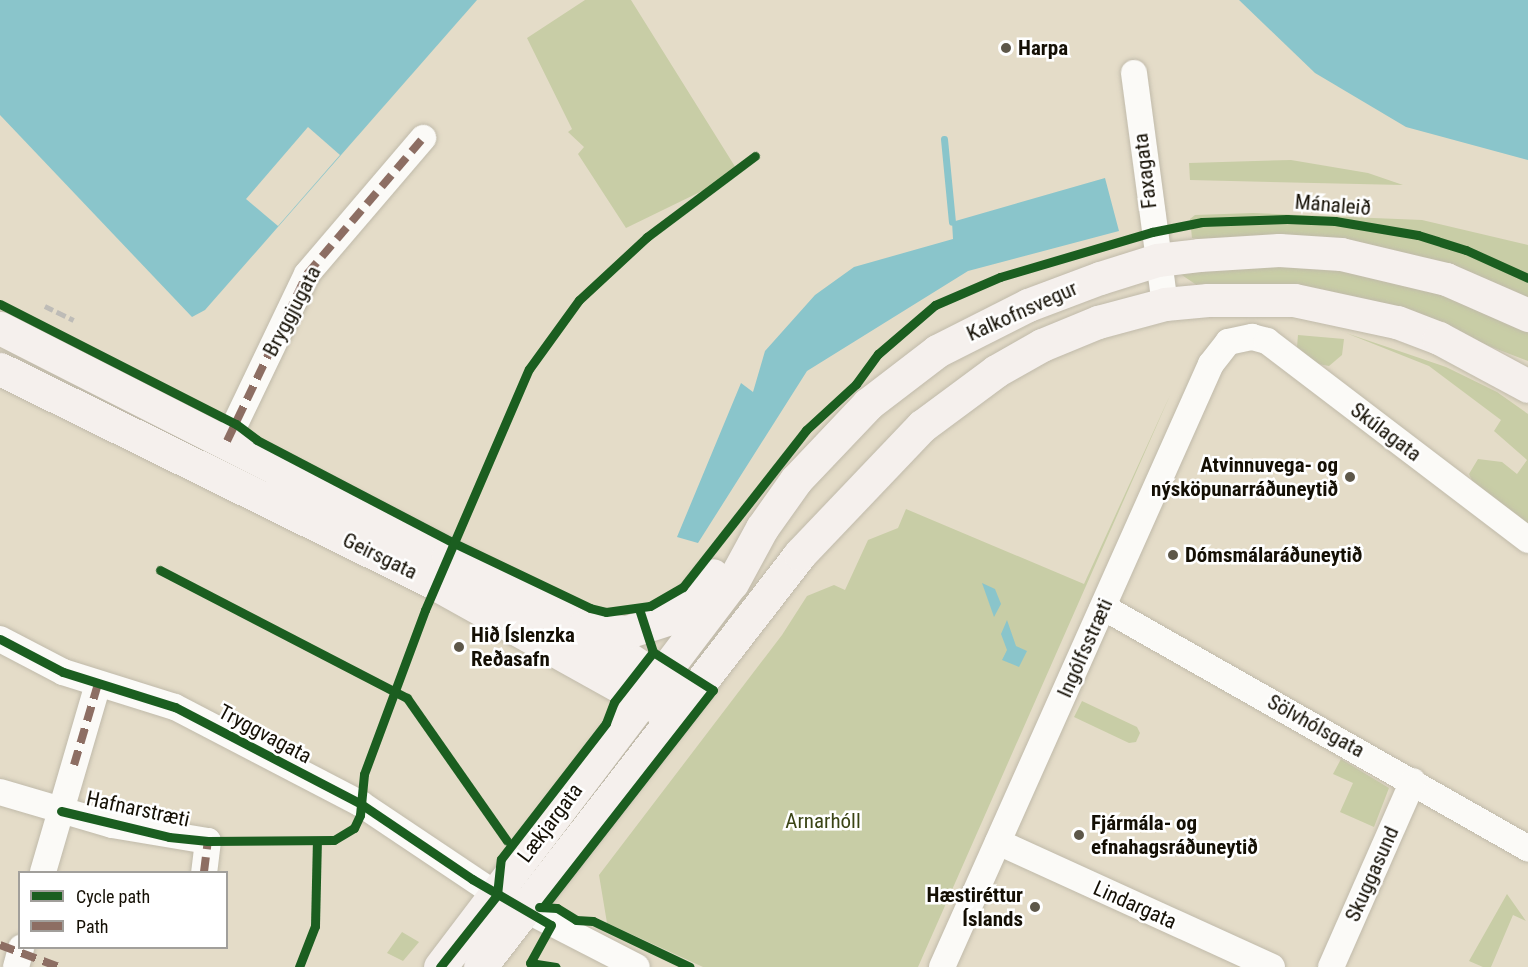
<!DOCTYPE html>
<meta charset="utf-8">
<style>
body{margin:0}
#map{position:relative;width:1528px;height:967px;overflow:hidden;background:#e4dcc8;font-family:"Roboto Condensed",sans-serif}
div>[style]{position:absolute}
.green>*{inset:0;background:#c8cda6}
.water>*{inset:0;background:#8ac5cb}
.pier>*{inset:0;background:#e4dcc8}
.stream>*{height:7px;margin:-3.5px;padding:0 3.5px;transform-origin:3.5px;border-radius:3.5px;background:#8ac5cb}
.roads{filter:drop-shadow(0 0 2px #c0baaa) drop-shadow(0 0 2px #c0baaa)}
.minor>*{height:26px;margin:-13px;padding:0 13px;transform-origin:13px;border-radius:13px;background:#fbfaf7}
.major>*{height:33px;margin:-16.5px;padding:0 16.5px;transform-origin:16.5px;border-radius:16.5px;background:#f5f0ed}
.rail>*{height:4.5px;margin-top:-2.25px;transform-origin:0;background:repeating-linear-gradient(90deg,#bebcb7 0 9px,transparent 0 13.5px)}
.quiet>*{height:8px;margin-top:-4px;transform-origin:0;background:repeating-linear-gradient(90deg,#8d6e63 0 15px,transparent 0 23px)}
.cycleway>*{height:9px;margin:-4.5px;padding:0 4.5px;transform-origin:4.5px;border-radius:4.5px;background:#1b5e20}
.dots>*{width:16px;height:16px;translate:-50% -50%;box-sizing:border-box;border:3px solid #fff;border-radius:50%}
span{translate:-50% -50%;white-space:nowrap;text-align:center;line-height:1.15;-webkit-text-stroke:5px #fff;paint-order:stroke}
.poi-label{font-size:21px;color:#140f04;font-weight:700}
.left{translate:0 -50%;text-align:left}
.right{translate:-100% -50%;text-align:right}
.street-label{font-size:21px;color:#140f04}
.park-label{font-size:21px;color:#3a4415}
.legend{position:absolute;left:18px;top:871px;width:210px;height:78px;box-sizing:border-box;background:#fff;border:2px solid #a19f9b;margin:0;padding:8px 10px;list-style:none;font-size:18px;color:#140f04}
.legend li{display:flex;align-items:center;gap:12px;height:30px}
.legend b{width:30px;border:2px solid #a19f9b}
</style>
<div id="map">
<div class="green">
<i style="clip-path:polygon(585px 0,631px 0,739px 173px,626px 228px,578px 154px,584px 147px,568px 132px,572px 129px,527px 38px)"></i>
<i style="clip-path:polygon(1291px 160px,1368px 173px,1403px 185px,1190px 180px,1189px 163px)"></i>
<i style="clip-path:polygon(1253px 213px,1422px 220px,1528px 245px,1528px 303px,1192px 238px,1190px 219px,1195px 215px)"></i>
<i style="clip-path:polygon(1293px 263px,1396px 277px,1528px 329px,1528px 361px,1398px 311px,1198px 286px,1179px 273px)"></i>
<i style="clip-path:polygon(1346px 333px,1446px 367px,1497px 392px,1528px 414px,1528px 526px,1474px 485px,1469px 474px,1478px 459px,1502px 462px,1517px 474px,1527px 460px,1494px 431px,1501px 420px,1429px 366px)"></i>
<i style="clip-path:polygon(1298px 335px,1344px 339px,1342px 355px,1329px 366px,1313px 363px,1297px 347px)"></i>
<i style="clip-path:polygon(1171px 393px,918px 967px,703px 967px,607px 923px,599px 875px,782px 635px,807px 596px,834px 585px,845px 590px,868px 540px,898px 528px,906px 509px,1084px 584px)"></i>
<i style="clip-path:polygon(1082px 701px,1137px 727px,1140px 733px,1136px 742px,1129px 743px,1074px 717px)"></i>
<i style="clip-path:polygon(1341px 759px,1389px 788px,1374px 827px,1340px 812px,1353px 783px,1333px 774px)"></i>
<i style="clip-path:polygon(1507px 894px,1526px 921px,1513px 915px,1491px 967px,1483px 967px,1469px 961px)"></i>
<i style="clip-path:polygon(402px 932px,419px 942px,403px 961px,387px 953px)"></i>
</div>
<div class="water">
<i style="clip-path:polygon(0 0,477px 0,205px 310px,192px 317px,0 115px)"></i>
<i style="clip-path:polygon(1239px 0,1528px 0,1528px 160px,1406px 127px,1315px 73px)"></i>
<i style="clip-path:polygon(1105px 178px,1119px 231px,968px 271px,807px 371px,698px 543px,677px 537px,741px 383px,753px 392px,765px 351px,815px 295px,854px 267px,953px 239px,952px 222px)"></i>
<i style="clip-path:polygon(982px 583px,995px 589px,1001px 604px,994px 617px)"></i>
<i style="clip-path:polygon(1007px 620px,1016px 646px,1027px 651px,1019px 667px,1002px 660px,1007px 650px,1001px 634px)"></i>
</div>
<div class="pier">
<i style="clip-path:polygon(308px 127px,340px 155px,278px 226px,246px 199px)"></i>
</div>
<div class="stream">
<i style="left:944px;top:139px;width:83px;rotate:84.5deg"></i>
</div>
<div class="roads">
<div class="minor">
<i style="left:1134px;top:73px;width:233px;rotate:82.4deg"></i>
<i style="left:227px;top:441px;width:185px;rotate:-64.4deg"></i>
<i style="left:307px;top:274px;width:179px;rotate:-49.5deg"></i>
<i style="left:1103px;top:607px;width:489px;rotate:29.6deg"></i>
<i style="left:0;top:639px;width:71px;rotate:27.6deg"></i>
<i style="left:63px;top:672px;width:117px;rotate:17.4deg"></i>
<i style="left:175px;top:707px;width:210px;rotate:27.5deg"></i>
<i style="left:361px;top:804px;width:164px;rotate:33.8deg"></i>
<i style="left:497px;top:895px;width:157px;rotate:27.2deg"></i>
<i style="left:0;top:792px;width:117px;rotate:16.4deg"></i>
<i style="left:112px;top:825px;width:97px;rotate:9.5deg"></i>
<i style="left:208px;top:841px;width:31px;rotate:97deg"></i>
<i style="left:998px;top:842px;width:301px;rotate:24.5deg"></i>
<i style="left:43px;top:872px;width:196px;rotate:-73.7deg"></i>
<i style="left:16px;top:967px;width:20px;rotate:-75deg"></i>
<i style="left:942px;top:967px;width:660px;rotate:-65.96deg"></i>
<i style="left:1211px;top:364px;width:28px;rotate:-52deg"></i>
<i style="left:1228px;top:342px;width:25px;rotate:-12deg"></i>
<i style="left:1252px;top:337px;width:16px;rotate:15deg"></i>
<i style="left:1267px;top:341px;width:328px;rotate:37.3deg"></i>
<i style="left:1331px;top:967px;width:203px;rotate:-66.2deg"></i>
</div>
<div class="major">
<i style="left:0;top:328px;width:503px;rotate:26.97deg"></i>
<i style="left:448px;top:556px;width:152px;rotate:28.2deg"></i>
<i style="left:582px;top:628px;width:113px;rotate:33.4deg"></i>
<i style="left:0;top:369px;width:486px;rotate:26.2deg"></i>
<i style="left:436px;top:584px;width:257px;rotate:29.1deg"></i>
<i style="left:585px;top:629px;width:42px;rotate:4.1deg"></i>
<i style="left:627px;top:632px;width:42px;rotate:-18deg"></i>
<i style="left:667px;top:619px;width:24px;rotate:-33deg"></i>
<i style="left:687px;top:606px;width:40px;rotate:-50deg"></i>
<i style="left:440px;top:967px;width:482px;rotate:-52.8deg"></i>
<i style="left:732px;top:583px;width:63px;rotate:-61.4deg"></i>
<i style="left:762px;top:528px;width:59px;rotate:-54.7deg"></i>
<i style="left:796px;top:480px;width:105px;rotate:-46.5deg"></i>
<i style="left:868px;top:404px;width:87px;rotate:-37.5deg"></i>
<i style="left:937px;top:351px;width:102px;rotate:-26.8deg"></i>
<i style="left:1028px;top:305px;width:77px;rotate:-20.6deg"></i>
<i style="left:1100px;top:278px;width:60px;rotate:-17.5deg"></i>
<i style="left:1157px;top:260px;width:42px;rotate:-6.8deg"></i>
<i style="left:1199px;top:255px;width:80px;rotate:-3.6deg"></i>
<i style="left:1279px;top:250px;width:62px;rotate:3.7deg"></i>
<i style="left:1341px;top:254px;width:108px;rotate:13.4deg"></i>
<i style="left:1446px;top:279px;width:90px;rotate:23.7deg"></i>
<i style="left:480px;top:967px;width:522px;rotate:-52.23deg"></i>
<i style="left:800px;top:554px;width:177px;rotate:-46.4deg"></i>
<i style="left:922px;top:426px;width:92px;rotate:-36.6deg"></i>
<i style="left:996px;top:371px;width:53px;rotate:-29.5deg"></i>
<i style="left:1042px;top:345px;width:61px;rotate:-22.3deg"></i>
<i style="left:1098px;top:322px;width:69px;rotate:-15deg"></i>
<i style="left:1165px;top:304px;width:43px;rotate:-5.3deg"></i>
<i style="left:1208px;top:300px;width:86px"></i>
<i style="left:1294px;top:300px;width:105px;rotate:12.1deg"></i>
<i style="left:1397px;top:322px;width:45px;rotate:20.9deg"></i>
<i style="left:1439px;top:338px;width:101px;rotate:28.3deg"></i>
</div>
</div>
<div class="rail">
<i style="left:45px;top:306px;width:32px;rotate:26deg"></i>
</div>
<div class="quiet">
<i style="left:227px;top:441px;width:185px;rotate:-64.4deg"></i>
<i style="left:307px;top:274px;width:179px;rotate:-49.5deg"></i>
<i style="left:74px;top:765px;width:84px;rotate:-73.5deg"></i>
<i style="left:204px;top:872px;width:31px;rotate:-83deg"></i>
<i style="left:0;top:945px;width:63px;rotate:20.4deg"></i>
</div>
<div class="cycleway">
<i style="left:0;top:304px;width:265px;rotate:27deg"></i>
<i style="left:236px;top:424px;width:26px;rotate:37deg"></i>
<i style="left:257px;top:440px;width:222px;rotate:27.6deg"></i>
<i style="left:454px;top:543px;width:151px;rotate:25.5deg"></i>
<i style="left:590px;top:608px;width:16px;rotate:14deg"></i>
<i style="left:606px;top:612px;width:44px;rotate:-7.8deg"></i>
<i style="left:650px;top:606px;width:38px;rotate:-30deg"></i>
<i style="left:683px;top:587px;width:199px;rotate:-51.9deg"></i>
<i style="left:806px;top:430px;width:68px;rotate:-42.6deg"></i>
<i style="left:856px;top:384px;width:37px;rotate:-54deg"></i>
<i style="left:878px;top:354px;width:75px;rotate:-40.7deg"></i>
<i style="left:935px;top:305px;width:71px;rotate:-23.3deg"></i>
<i style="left:1000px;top:277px;width:159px;rotate:-16.5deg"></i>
<i style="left:1152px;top:232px;width:51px;rotate:-11.3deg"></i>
<i style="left:1202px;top:222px;width:85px;rotate:-2deg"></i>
<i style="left:1287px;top:219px;width:48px;rotate:2.4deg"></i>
<i style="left:1335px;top:221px;width:84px;rotate:9.6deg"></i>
<i style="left:1418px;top:235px;width:50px;rotate:17.4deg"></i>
<i style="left:1466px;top:250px;width:68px;rotate:24.3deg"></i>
<i style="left:160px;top:570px;width:278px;rotate:27.4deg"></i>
<i style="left:407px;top:698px;width:174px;rotate:55deg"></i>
<i style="left:0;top:639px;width:71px;rotate:27.6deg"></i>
<i style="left:63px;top:672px;width:117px;rotate:17.4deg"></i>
<i style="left:175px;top:707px;width:210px;rotate:27.5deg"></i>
<i style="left:361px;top:804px;width:134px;rotate:34deg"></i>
<i style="left:472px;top:879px;width:91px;rotate:30.2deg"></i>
<i style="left:551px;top:925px;width:43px;rotate:118.9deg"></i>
<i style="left:530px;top:963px;width:26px;rotate:9deg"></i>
<i style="left:61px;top:811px;width:111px;rotate:13.5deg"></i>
<i style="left:169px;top:837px;width:39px;rotate:6deg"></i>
<i style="left:208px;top:841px;width:126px;rotate:-0.5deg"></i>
<i style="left:334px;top:840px;width:23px;rotate:-31deg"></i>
<i style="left:354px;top:828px;width:14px;rotate:-65deg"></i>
<i style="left:360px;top:815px;width:41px;rotate:-84.4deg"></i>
<i style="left:364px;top:774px;width:175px;rotate:-69.6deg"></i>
<i style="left:425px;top:610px;width:262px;rotate:-66.7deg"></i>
<i style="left:529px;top:369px;width:85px;rotate:-54.1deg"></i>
<i style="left:579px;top:300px;width:93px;rotate:-42.8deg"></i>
<i style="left:647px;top:237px;width:135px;rotate:-36.9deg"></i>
<i style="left:497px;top:895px;width:36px;rotate:-84deg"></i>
<i style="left:501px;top:859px;width:172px;rotate:-52.3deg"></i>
<i style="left:606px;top:723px;width:22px;rotate:-69deg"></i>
<i style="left:614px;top:702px;width:63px;rotate:-52deg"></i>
<i style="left:544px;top:906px;width:274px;rotate:-52deg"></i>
<i style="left:713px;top:690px;width:71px;rotate:-147.7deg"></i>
<i style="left:653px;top:652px;width:45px;rotate:-108deg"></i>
<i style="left:539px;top:907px;width:18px;rotate:3deg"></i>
<i style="left:557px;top:908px;width:22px;rotate:32deg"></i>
<i style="left:576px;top:920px;width:17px;rotate:3deg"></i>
<i style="left:593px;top:921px;width:107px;rotate:25.4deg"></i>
<i style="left:299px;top:967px;width:44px;rotate:-68.7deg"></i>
<i style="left:315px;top:926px;width:85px;rotate:-88.7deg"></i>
<i style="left:440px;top:967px;width:92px;rotate:-51.6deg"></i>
</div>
<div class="dots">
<i style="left:1006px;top:48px;background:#5d5749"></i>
<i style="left:1350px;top:477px;background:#5d5749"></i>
<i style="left:1173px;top:555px;background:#5d5749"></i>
<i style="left:459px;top:647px;background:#5d5749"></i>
<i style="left:1079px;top:835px;background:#5d5749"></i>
<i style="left:1035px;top:907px;background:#5d5749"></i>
</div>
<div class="poi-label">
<span class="left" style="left:1018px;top:48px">Harpa</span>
<span class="right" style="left:1338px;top:477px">Atvinnuvega- og<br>nýsköpunarráðuneytið</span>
<span class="left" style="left:1185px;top:555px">Dómsmálaráðuneytið</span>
<span class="left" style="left:471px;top:647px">Hið Íslenzka<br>Reðasafn</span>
<span class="left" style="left:1091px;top:835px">Fjármála- og<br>efnahagsráðuneytið</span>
<span class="right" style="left:1023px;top:907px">Hæstiréttur<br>Íslands</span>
</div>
<div class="street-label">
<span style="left:1145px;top:171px;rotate:-97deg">Faxagata</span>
<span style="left:1333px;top:205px;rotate:5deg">Mánaleið</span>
<span style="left:292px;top:311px;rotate:-62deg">Bryggjugata</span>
<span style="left:1022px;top:311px;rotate:-24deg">Kalkofnsvegur</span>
<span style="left:1386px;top:432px;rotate:37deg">Skúlagata</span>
<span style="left:380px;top:556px;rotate:26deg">Geirsgata</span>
<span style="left:1085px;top:648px;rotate:-66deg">Ingólfsstræti</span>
<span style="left:1316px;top:726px;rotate:29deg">Sölvhólsgata</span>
<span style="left:265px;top:734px;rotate:28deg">Tryggvagata</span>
<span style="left:138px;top:809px;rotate:12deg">Hafnarstræti</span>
<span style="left:550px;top:823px;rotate:-53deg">Lækjargata</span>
<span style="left:1372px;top:874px;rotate:-66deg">Skuggasund</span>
<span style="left:1135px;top:905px;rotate:24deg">Lindargata</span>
</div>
<div class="park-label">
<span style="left:823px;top:821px">Arnarhóll</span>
</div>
<ul class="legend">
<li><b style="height:8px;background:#1b5e20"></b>Cycle path</li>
<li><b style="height:8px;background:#8d6e63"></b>Path</li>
</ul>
</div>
